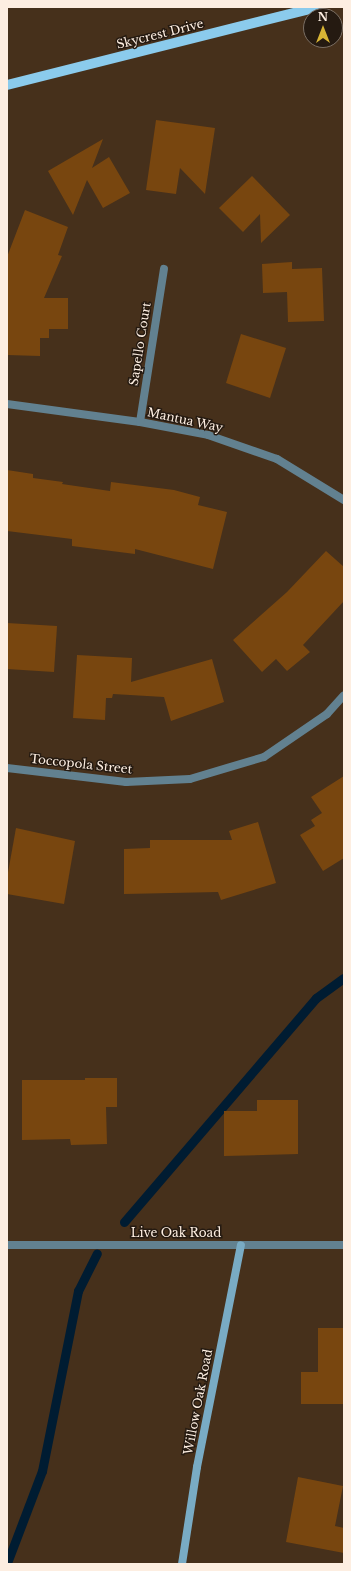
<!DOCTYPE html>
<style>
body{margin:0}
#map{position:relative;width:351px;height:1571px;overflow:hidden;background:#46301b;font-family:"Libre Baskerville",serif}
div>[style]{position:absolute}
.stream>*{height:9px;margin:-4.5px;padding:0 4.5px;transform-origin:4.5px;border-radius:4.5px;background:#001c32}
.building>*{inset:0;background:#78460f}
.street>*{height:8px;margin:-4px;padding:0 4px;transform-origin:4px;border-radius:4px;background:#628190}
.secondary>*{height:8px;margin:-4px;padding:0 4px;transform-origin:4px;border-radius:4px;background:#79abc4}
.primary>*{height:10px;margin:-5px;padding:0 5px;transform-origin:5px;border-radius:5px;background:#8bcbec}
span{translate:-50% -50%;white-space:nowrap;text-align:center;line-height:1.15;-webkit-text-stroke:3px #251a11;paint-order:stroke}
.street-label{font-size:12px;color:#fdeee1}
.frame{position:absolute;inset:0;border:8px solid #fdeee1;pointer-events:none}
.north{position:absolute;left:303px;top:8px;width:40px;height:40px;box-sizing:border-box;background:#251a11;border:1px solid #7b6f64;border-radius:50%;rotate:0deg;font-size:11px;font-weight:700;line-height:16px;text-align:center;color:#fdeee1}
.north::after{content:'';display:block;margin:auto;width:14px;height:18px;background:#d8b434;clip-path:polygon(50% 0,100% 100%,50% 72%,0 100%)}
</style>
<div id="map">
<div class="stream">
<i style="left:124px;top:1222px;width:295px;rotate:-49.4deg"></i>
<i style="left:316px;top:998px;width:34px;rotate:-36deg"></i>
<i style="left:7px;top:1563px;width:98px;rotate:-69.2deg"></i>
<i style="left:42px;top:1471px;width:184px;rotate:-78.7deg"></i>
<i style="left:78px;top:1291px;width:42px;rotate:-63.4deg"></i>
</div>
<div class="building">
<i style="clip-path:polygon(156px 120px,215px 128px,205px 194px,180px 168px,176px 194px,146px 190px)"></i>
<i style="clip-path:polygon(103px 139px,92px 168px,109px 157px,130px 193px,103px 208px,87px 180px,73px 215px,48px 171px)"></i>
<i style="clip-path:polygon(252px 176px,290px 215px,261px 243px,260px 214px,243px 232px,219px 208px)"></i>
<i style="clip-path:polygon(25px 210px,68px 227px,58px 255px,62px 256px,44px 298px,68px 298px,68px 329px,49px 329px,49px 338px,40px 338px,40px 356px,7px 355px,7px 257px)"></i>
<i style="clip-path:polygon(292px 262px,292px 269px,322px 268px,324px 321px,288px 322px,287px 292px,263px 293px,262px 264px)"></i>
<i style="clip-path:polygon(241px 334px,286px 348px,270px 398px,226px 383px)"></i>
<i style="clip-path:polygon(7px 470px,33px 474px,33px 478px,63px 482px,62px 484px,110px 491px,111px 482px,174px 490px,200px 497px,198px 505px,227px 512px,213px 569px,135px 549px,135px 554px,72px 546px,72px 539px,7px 531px)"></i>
<i style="clip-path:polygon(326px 551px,344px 567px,344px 601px,303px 645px,310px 652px,287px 671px,276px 659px,262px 672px,233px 640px,287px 592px)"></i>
<i style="clip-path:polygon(7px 623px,57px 626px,54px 672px,7px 669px)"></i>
<i style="clip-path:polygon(77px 655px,132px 658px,131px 682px,212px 659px,224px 702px,171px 721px,164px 697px,113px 694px,112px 698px,106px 698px,105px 720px,73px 718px)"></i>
<i style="clip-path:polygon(344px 776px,344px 858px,323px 871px,300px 835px,315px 826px,311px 820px,322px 813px,311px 797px)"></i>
<i style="clip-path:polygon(258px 822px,276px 883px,221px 900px,218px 892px,124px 894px,124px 849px,150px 848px,150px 840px,232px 840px,229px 831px)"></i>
<i style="clip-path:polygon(16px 828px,75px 841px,64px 904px,7px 894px,7px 878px)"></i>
<i style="clip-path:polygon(85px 1078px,117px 1078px,117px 1107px,106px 1107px,107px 1144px,71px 1145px,70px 1139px,22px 1140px,22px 1080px,85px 1080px)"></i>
<i style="clip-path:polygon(257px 1100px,298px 1100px,298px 1154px,224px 1156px,224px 1111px,257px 1111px)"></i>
<i style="clip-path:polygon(318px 1328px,344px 1328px,344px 1404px,301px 1404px,301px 1372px,318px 1372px)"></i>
<i style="clip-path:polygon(298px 1477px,343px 1486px,335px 1526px,344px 1528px,344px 1553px,286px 1542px)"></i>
</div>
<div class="street">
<i style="left:7px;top:404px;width:134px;rotate:7.7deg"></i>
<i style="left:140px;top:422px;width:69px;rotate:10.8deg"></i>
<i style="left:208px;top:435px;width:73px;rotate:19.2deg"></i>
<i style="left:277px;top:459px;width:79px;rotate:31.5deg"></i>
<i style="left:140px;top:422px;width:155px;rotate:-81.1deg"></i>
<i style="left:7px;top:768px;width:120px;rotate:6.7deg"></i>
<i style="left:126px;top:782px;width:64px;rotate:-2.7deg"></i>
<i style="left:190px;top:779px;width:77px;rotate:-16.6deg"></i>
<i style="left:264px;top:757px;width:76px;rotate:-34.3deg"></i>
<i style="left:327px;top:714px;width:25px;rotate:-48deg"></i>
<i style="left:7px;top:1245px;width:337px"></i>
</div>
<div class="secondary">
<i style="left:182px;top:1564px;width:98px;rotate:-81.2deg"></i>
<i style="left:197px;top:1467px;width:226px;rotate:-78.8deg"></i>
</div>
<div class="primary">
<i style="left:7px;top:85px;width:321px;rotate:-14.1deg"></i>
</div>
<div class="street-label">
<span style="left:160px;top:34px;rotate:-14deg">Skycrest Drive</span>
<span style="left:140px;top:344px;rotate:-81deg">Sapello Court</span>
<span style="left:185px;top:420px;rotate:12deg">Mantua Way</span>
<span style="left:81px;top:764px;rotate:6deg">Toccopola Street</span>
<span style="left:176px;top:1233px">Live Oak Road</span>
<span style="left:198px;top:1402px;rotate:-79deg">Willow Oak Road</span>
</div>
<div class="frame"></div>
<div class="north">N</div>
</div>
